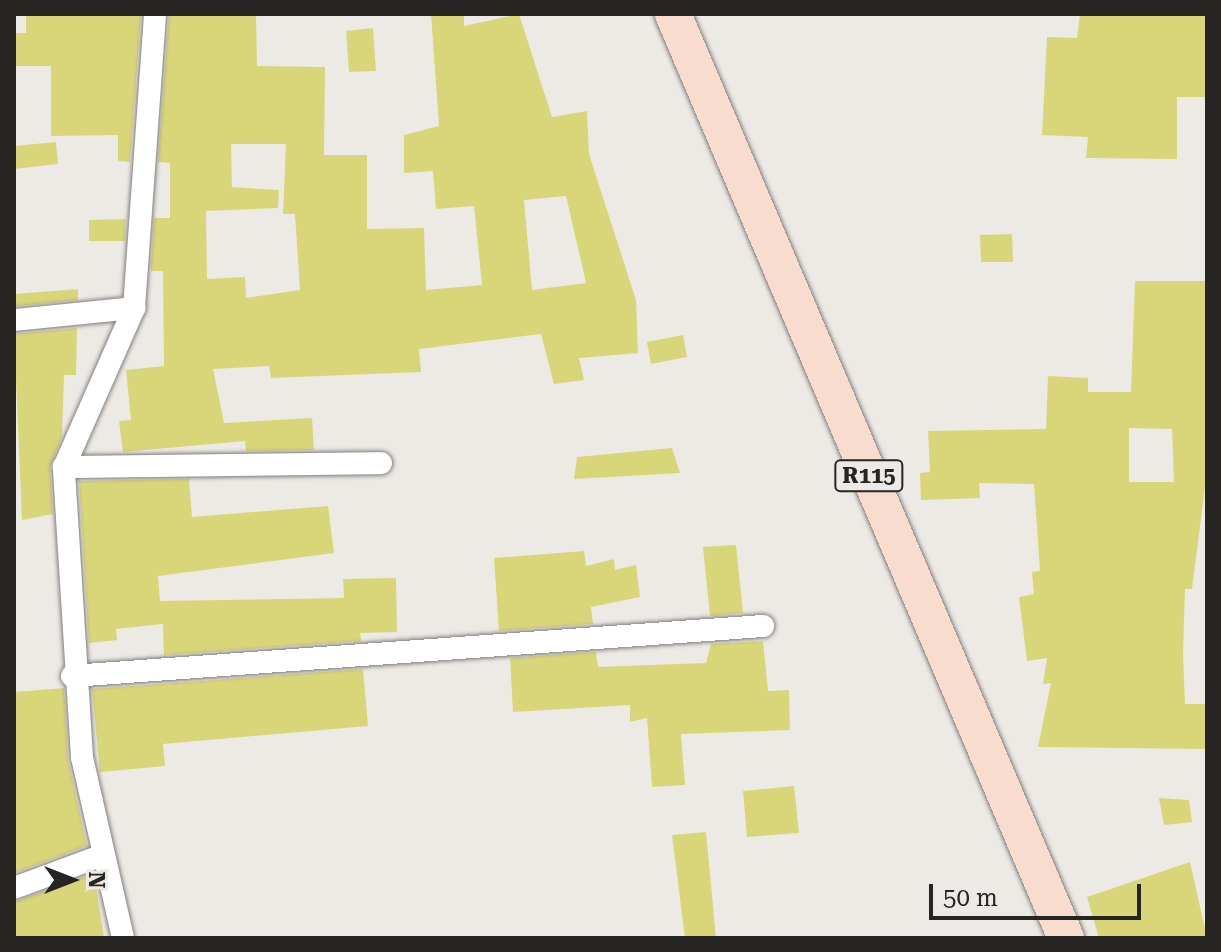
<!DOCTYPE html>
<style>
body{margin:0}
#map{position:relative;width:1221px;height:952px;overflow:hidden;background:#edeae6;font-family:"Roboto Serif",serif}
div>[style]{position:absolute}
.building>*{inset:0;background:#d9d67a}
.roads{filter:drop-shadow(0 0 2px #827f7c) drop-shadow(0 0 2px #827f7c)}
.street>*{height:22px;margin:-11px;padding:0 11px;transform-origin:11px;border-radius:11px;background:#fff}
.primary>*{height:36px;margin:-18px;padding:0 18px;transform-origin:18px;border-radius:18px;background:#f8dcce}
span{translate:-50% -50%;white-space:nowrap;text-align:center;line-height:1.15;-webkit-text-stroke:6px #edeae6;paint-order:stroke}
.shield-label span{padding:2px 6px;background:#edeae6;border:2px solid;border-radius:6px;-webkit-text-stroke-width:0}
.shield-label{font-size:22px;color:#262524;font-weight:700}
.frame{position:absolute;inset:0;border:16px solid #262524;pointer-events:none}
.north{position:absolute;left:32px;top:840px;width:80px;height:80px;-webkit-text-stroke:6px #edeae6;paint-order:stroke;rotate:90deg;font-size:22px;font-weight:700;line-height:32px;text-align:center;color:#262524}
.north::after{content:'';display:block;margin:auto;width:28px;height:36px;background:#262524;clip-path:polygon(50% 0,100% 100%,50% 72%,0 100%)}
.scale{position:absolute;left:929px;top:884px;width:212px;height:36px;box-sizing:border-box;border:4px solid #262524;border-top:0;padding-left:10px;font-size:24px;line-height:28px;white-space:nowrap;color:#262524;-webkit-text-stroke:6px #edeae6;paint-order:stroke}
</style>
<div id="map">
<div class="building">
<i style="clip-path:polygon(26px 14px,141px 14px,130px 162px,118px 161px,118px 135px,51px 136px,51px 66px,14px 66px,14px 33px,26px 33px)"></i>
<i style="clip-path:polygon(evenodd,169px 14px,256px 14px,257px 66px,325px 67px,324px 155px,367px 155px,367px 229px,424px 228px,426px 290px,482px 285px,474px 206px,436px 209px,433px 171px,404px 173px,404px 135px,439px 126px,431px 14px,464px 14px,464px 26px,519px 14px,552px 117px,587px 111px,589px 154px,636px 300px,638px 353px,579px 358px,584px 380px,554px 384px,541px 334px,419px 349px,421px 372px,271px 378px,269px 366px,213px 369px,224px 423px,312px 418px,314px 450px,246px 451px,245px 441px,123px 452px,119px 421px,131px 420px,126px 370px,164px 366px,163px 271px,151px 271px,151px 264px,154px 218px,170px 218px,170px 163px,158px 162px,169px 14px,231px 144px,286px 144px,283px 214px,295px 214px,300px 290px,246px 298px,245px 277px,207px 279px,206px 211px,278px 208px,279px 190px,232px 187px,231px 144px,169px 14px,566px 196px,586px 283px,532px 290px,524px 200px,566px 196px)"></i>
<i style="clip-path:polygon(1080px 14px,1207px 14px,1207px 97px,1177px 97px,1177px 159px,1086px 158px,1088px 137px,1042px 135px,1047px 37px,1077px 38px)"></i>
<i style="clip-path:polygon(373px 28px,376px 71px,349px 72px,346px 31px)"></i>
<i style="clip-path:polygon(56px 142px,58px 164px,14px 169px,14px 146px)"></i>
<i style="clip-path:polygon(126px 219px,125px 241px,89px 241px,89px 220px)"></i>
<i style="clip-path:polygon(1012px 234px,1013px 262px,981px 262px,980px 235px)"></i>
<i style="clip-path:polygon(evenodd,1135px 281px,1207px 281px,1207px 472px,1192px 589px,1185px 589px,1183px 654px,1185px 704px,1206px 704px,1206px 749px,1038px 747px,1051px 683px,1043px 684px,1047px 658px,1027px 661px,1019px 597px,1034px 594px,1032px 572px,1040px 571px,1034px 484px,979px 483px,980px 498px,921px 500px,920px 473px,930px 472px,928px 431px,1046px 429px,1048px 376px,1088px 378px,1088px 392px,1131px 392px,1135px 281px,1129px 428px,1172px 429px,1174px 482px,1129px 482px,1129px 428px)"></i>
<i style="clip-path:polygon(78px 289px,78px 300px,16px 306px,15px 294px)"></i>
<i style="clip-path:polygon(77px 328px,76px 375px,64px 375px,62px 437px,50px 466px,53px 514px,22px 520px,14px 334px)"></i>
<i style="clip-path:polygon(683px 335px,687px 357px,651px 364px,647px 342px)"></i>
<i style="clip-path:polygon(672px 448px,680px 473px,574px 479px,577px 457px)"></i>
<i style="clip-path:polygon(189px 479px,192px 517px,328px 506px,334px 553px,158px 576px,160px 601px,344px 598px,343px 579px,396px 578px,397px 632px,360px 633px,361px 641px,164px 655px,163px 624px,116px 629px,117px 640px,89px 643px,79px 481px)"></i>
<i style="clip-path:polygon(736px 545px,743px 613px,710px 616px,703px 547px)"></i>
<i style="clip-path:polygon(584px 551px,586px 566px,614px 559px,615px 570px,636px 565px,640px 597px,591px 607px,593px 624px,499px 631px,494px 558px)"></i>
<i style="clip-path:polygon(763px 641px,768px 691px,789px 690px,790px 730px,681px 734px,685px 785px,652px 787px,647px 718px,630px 722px,630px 705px,513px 712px,510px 658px,596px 652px,598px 667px,706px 663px,711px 644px)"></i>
<i style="clip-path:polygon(363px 669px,368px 726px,163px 744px,165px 766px,100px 772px,92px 689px)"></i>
<i style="clip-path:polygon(64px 688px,68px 760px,87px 846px,14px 873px,14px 692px)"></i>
<i style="clip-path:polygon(794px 786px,799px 833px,747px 837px,743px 791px)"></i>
<i style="clip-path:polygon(1159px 798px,1189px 800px,1192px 822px,1164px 825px)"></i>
<i style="clip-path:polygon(706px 832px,716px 938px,685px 938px,672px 835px)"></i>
<i style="clip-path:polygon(1190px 862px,1207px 938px,1099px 938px,1087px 897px)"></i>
<i style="clip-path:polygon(94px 873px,104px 938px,14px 938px,14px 902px)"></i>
</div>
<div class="roads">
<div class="street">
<i style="left:14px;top:320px;width:121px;rotate:-5.7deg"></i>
<i style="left:64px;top:467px;width:317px;rotate:-0.7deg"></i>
<i style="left:72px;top:676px;width:693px;rotate:-4.14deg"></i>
<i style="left:14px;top:888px;width:95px;rotate:-20.3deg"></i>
<i style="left:123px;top:938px;width:186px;rotate:-102.8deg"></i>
<i style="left:82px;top:757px;width:291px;rotate:-93.6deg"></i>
<i style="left:64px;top:467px;width:174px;rotate:-66.2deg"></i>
<i style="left:134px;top:308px;width:295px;rotate:-85.9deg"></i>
</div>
<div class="primary">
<i style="left:673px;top:14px;width:1004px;rotate:66.96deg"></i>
</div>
</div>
<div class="shield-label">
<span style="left:869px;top:476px">R115</span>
</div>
<div class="frame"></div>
<div class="north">N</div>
<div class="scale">50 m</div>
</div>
